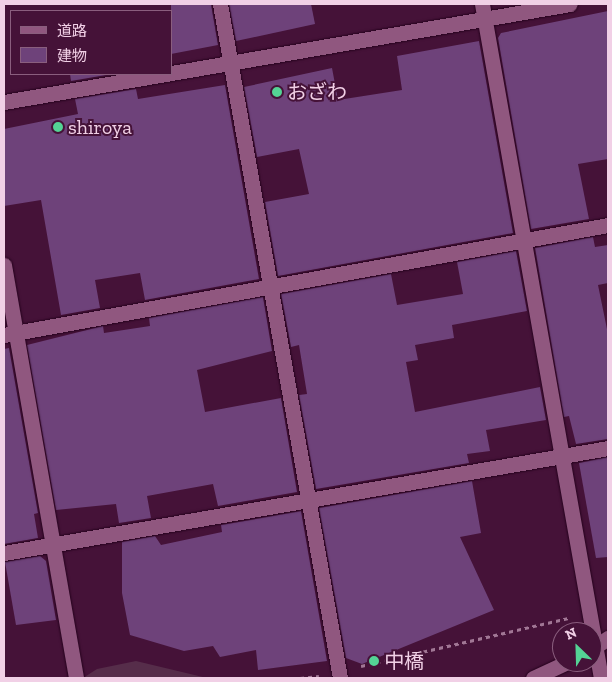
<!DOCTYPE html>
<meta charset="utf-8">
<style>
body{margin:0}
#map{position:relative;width:612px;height:682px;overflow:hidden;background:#451238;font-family:"Zilla Slab","Noto Sans JP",serif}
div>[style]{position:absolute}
.green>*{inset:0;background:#562d4a}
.building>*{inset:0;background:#6e427a}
.path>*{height:3px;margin-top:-1.5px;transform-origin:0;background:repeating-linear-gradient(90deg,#a17795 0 4px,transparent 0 8px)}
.roads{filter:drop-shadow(0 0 1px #25021d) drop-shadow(0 0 1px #25021d)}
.street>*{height:15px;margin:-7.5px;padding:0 7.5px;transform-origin:7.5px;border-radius:7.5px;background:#90577f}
.secondary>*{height:15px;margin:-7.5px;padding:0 7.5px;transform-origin:7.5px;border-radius:7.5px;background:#90577f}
.dots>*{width:14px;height:14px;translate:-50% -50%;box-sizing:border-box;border:2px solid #451238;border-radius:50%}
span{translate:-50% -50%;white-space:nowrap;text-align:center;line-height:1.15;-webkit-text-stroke:4px #451238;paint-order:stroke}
.poi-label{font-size:20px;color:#f1d0e6}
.left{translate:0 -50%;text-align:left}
.frame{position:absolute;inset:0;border:5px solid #f1d0e6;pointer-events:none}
.legend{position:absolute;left:10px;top:10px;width:162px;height:65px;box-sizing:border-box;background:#451238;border:1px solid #8a5e7e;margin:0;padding:6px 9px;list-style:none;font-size:15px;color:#f1d0e6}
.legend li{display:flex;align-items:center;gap:10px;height:25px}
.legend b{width:25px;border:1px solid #8a5e7e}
.north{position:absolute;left:552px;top:622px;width:50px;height:50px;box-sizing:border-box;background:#451238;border:1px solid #8a5e7e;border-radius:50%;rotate:336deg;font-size:14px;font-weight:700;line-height:20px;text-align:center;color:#f1d0e6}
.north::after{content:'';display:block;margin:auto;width:18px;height:22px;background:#54d395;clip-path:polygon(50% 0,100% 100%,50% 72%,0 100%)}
</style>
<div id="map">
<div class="green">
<i style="clip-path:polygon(136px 661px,207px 678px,83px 678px,97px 669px)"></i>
</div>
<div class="building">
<i style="clip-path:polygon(171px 4px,211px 4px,218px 45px,171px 54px)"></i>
<i style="clip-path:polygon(229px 4px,311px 4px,315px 24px,236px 41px)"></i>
<i style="clip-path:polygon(608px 11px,608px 159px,578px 164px,589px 219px,531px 229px,498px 38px,501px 33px)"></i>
<i style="clip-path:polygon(479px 41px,513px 233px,278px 276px,265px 202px,309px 194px,299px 149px,257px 157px,244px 87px,332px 68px,338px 100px,402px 90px,397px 56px)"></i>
<i style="clip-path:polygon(70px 74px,112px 74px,71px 81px)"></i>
<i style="clip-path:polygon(225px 85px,259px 279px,145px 300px,140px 273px,95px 280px,100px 308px,61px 315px,41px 200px,4px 206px,4px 129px,78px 114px,75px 99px,136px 89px,138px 99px)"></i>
<i style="clip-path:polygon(593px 237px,595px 247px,608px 245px,608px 283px,598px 285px,608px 334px,608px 439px,576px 444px,569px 416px,564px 417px,535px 248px)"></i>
<i style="clip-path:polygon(516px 251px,527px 311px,452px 325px,454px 338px,415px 345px,418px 360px,406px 362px,415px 412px,540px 387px,546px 420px,486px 430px,490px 451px,467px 454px,469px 463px,316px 489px,299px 395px,307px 394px,299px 345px,291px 347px,281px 294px,391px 274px,397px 305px,463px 294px,457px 262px)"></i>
<i style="clip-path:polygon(263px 297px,272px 351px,197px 370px,205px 412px,281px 398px,297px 492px,218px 506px,213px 484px,147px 496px,151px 518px,119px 523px,116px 504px,56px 510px,27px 345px,103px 326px,104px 333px,150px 326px,149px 318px)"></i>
<i style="clip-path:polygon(9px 348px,38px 513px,34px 514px,38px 538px,4px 544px,4px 349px)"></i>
<i style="clip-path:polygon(608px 457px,608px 557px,596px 558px,579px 463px)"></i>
<i style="clip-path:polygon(472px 481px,481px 533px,460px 537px,494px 610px,362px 664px,346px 658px,319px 508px)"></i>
<i style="clip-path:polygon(301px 511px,327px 661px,258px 670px,256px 650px,220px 657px,213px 646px,184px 651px,130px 635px,122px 593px,122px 542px,155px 536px,161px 545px,222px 532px,221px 525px)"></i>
<i style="clip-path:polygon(40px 556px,46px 561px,56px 620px,16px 625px,5px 562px)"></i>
</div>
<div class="path">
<i style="left:361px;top:666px;width:213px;rotate:-13deg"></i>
<i style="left:300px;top:678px;width:19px;rotate:-6deg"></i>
</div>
<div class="roads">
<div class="street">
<i style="left:220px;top:4px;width:685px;rotate:79.9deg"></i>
<i style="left:482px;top:4px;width:684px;rotate:79.99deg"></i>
<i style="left:4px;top:265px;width:419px;rotate:80.1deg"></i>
<i style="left:4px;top:335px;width:614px;rotate:-10.32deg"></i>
<i style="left:4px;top:553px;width:613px;rotate:-9.86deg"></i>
</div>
<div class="secondary">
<i style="left:4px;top:102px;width:574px;rotate:-9.82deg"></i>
<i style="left:592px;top:649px;width:19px;rotate:-35deg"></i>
<i style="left:533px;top:678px;width:38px;rotate:-25deg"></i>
</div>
</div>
<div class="dots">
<i style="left:277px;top:92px;background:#54d395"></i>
<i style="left:58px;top:127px;background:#54d395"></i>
<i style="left:374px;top:661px;background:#54d395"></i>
</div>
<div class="poi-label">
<span class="left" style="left:287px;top:92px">おざわ</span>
<span class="left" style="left:68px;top:127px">shiroya</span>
<span class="left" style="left:384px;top:661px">中橋</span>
</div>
<div class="frame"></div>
<ul class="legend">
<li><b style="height:6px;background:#90577f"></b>道路</li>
<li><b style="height:14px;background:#6e427a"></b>建物</li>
</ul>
<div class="north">N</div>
</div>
